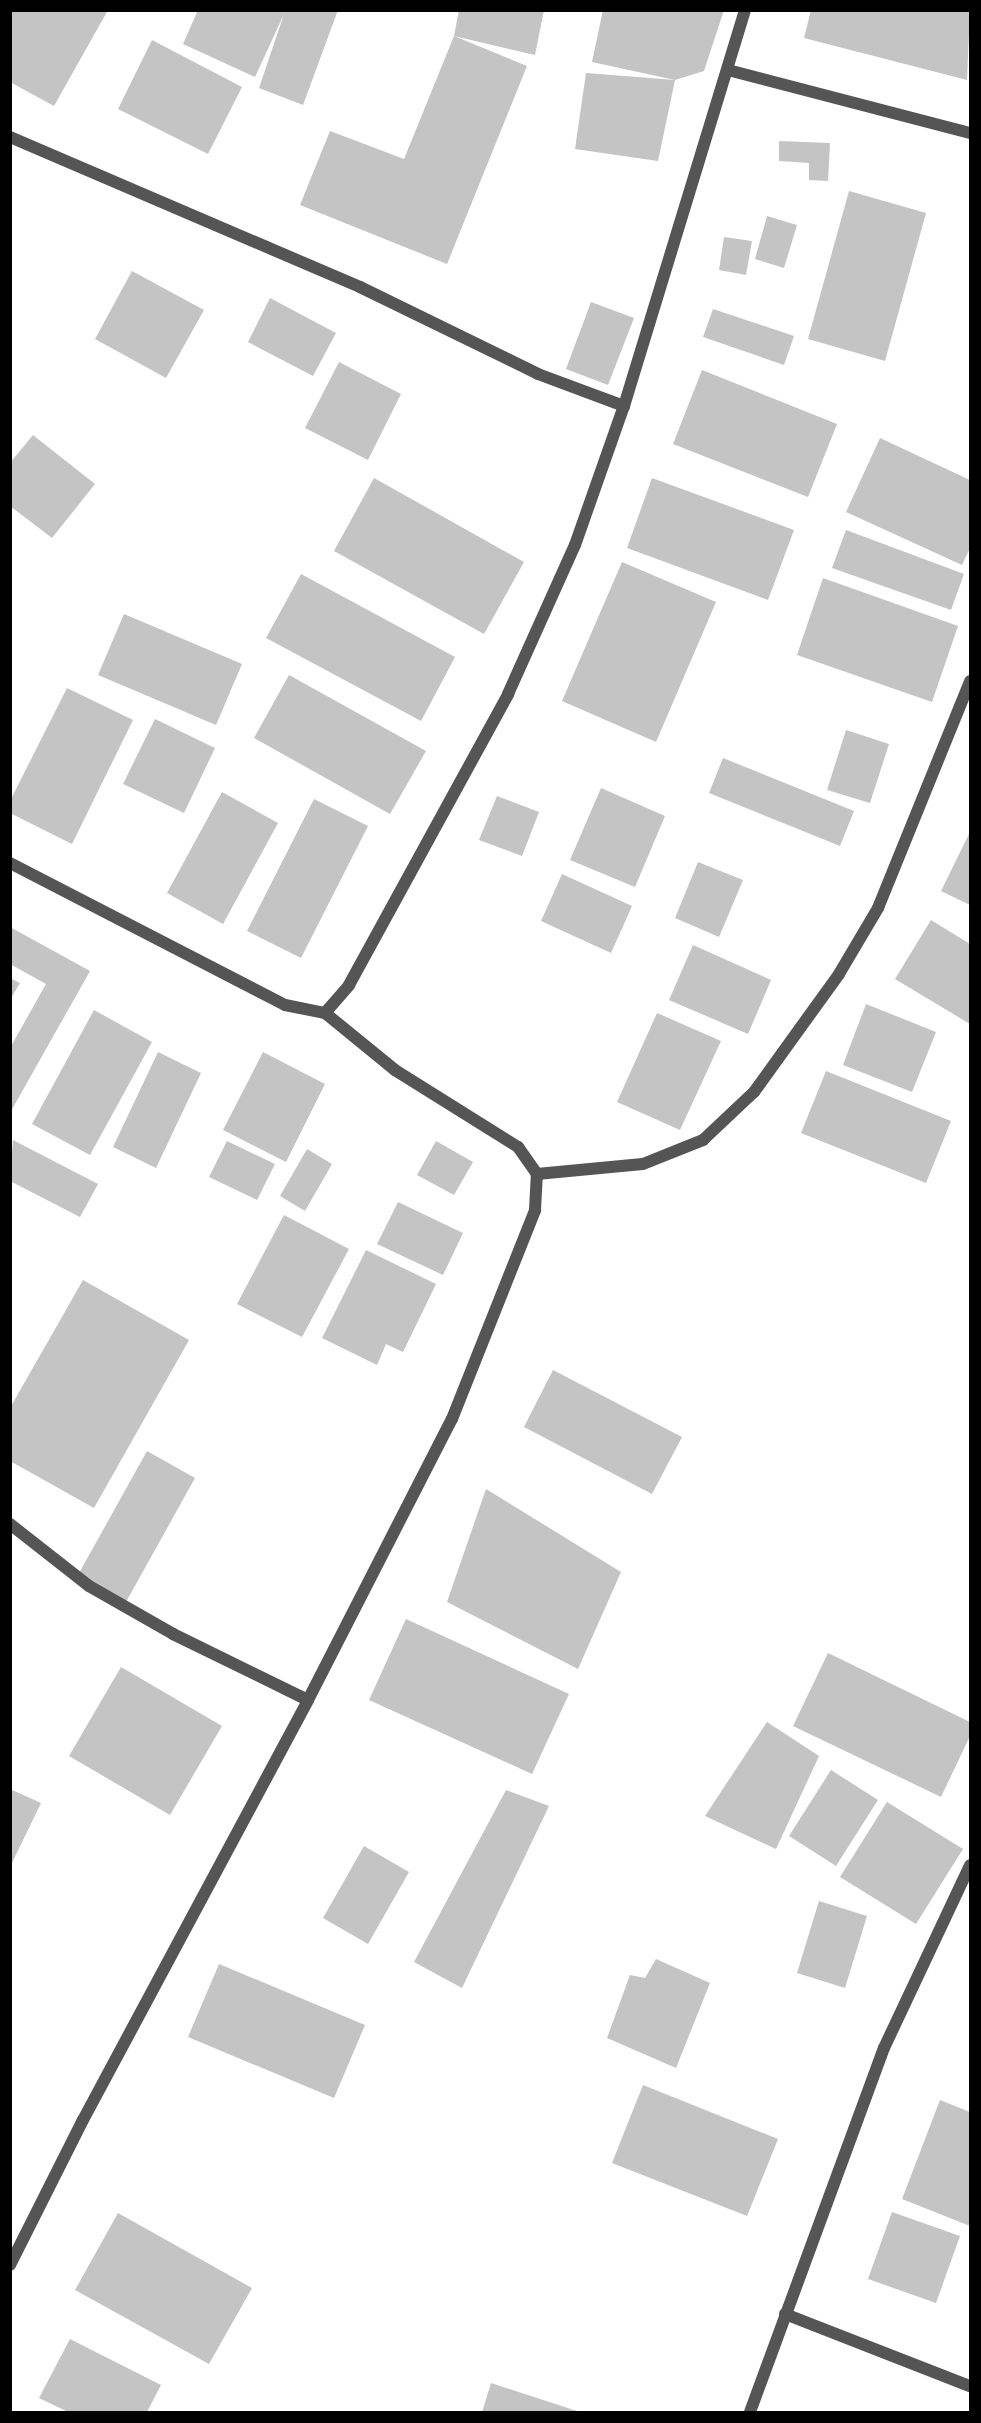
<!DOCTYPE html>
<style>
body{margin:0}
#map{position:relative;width:981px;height:2423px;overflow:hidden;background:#fff;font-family:Helvetica,sans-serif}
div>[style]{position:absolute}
.building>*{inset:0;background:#c4c4c4}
.street>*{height:12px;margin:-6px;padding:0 6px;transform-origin:6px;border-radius:6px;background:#555}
span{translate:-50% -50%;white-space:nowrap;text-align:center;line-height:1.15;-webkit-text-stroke:6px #fff;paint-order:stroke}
.frame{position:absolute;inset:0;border:12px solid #000;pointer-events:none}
</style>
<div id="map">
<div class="building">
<i style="clip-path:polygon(10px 10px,108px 10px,54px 106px,10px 82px)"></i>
<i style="clip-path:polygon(198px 10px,338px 10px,303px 105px,259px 88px,284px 14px,255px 77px,183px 44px)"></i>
<i style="clip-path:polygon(459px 10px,544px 10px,535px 55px,454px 36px)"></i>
<i style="clip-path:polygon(603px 10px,724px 10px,704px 71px,675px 80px,592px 62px)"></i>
<i style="clip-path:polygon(811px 10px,970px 10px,967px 80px,804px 38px)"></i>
<i style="clip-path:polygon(454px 36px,527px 66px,447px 264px,300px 205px,330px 131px,404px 159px)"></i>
<i style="clip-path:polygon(152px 40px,242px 87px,208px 154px,118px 109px)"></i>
<i style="clip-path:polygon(586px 73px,675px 80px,658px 161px,575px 149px)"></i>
<i style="clip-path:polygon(779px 141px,830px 143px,828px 181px,809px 180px,809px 163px,779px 161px)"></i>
<i style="clip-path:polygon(849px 191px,926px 213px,885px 361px,808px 339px)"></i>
<i style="clip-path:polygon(767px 216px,797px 225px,784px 268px,755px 259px)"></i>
<i style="clip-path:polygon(724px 237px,752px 241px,746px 275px,719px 270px)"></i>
<i style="clip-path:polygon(132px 271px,204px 310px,166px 378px,95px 339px)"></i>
<i style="clip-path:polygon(270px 298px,336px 333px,313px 376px,248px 342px)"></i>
<i style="clip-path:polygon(591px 302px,634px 318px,608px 385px,566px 369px)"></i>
<i style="clip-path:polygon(713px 309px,794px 336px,784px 365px,703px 337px)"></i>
<i style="clip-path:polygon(339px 362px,401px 394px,368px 460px,305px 428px)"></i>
<i style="clip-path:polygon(702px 370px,837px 424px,808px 497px,673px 444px)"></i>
<i style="clip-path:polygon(33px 435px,95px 484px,52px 538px,10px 506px,10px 463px)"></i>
<i style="clip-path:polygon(880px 438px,970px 480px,970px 548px,962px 565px,846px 512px)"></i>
<i style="clip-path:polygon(374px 478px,524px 562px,484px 634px,334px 551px)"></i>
<i style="clip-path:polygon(652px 478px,794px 530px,768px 600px,627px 548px)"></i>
<i style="clip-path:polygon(846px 530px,964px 574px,951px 610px,832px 568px)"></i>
<i style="clip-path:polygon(622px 562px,716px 602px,656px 742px,562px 701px)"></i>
<i style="clip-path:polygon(301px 574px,455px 657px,421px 721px,266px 638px)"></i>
<i style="clip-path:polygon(823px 578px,958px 626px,932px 702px,797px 655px)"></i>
<i style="clip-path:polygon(124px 614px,242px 664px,216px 725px,98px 675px)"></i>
<i style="clip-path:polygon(289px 675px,426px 751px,390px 814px,254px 738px)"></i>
<i style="clip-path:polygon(67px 688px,133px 720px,72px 844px,10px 813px,10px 801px)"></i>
<i style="clip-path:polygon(155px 719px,215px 748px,184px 813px,123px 784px)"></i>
<i style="clip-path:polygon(846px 730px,889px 744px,870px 803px,827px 790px)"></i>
<i style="clip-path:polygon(723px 758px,854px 811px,840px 846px,709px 793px)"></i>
<i style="clip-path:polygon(601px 788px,665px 816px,635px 887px,570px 860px)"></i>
<i style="clip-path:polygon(222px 792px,278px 823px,223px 924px,167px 893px)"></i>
<i style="clip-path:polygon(497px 796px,539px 812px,522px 856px,479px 840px)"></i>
<i style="clip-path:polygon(314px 799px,368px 826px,301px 958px,247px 931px)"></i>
<i style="clip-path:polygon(969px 834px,970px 835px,970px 905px,941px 891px)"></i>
<i style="clip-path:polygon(698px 862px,743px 880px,719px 937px,675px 918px)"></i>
<i style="clip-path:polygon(562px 874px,632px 906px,611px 953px,541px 921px)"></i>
<i style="clip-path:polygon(931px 920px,970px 944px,970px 1024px,895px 979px)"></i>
<i style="clip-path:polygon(10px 927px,90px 971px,10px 1113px,10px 1048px,46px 984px,10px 964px)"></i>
<i style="clip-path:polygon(693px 945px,771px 980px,748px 1034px,669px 1000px)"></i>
<i style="clip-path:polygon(10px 978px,20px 983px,10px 1000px)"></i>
<i style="clip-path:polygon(866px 1004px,936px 1032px,912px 1092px,843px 1065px)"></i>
<i style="clip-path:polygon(94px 1010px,152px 1042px,90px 1155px,32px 1124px)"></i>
<i style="clip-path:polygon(657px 1013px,721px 1041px,680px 1130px,617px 1102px)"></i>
<i style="clip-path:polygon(158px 1052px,201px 1073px,156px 1168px,113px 1147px)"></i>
<i style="clip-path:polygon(263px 1052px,325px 1084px,286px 1162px,223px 1130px)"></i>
<i style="clip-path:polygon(826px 1071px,951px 1121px,926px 1183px,801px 1133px)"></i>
<i style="clip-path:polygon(13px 1140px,98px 1184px,80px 1217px,10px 1181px)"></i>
<i style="clip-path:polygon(227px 1141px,275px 1164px,257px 1200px,209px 1177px)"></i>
<i style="clip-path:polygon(436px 1141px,473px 1162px,454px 1195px,417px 1175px)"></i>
<i style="clip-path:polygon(307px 1149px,332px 1164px,305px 1211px,280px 1196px)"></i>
<i style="clip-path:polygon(398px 1202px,463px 1233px,443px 1275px,377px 1244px)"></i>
<i style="clip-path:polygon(284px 1215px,349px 1249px,302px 1337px,237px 1304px)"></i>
<i style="clip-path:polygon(366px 1250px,436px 1284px,403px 1352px,386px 1344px,377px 1365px,322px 1338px)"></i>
<i style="clip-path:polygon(83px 1280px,189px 1340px,94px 1508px,10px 1461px,10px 1408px)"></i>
<i style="clip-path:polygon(553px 1370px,682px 1437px,652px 1494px,524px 1427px)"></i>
<i style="clip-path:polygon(147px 1451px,195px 1478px,126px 1602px,78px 1575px)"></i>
<i style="clip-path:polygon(486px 1489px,621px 1572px,578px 1669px,447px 1602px)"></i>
<i style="clip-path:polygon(406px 1619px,569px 1694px,532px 1774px,369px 1700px)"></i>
<i style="clip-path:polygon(828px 1653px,970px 1722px,970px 1736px,941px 1797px,793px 1726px)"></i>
<i style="clip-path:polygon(121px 1667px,222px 1726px,170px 1815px,69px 1756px)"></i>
<i style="clip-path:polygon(767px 1722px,819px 1756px,776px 1849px,705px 1816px)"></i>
<i style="clip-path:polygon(831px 1770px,878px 1800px,836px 1866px,789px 1836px)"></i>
<i style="clip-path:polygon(10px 1789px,41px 1803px,10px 1867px)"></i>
<i style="clip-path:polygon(506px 1790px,549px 1806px,462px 1988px,414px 1962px)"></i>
<i style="clip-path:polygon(887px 1802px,963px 1849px,916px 1924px,840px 1877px)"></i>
<i style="clip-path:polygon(364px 1846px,409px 1872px,368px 1944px,323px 1918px)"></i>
<i style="clip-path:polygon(819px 1901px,867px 1916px,845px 1988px,797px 1973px)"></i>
<i style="clip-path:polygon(656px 1959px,710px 1983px,676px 2068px,607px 2038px,630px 1975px,645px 1978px)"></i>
<i style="clip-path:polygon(219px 1964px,365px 2025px,334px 2098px,188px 2037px)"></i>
<i style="clip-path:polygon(643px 2085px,778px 2139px,747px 2216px,612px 2163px)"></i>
<i style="clip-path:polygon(940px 2100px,970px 2112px,970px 2226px,902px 2199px)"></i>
<i style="clip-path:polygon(892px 2212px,960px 2236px,936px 2303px,868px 2279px)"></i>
<i style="clip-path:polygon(118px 2213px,252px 2288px,209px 2364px,75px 2290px)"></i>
<i style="clip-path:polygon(70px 2339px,161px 2385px,147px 2412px,68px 2412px,39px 2398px)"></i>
<i style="clip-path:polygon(491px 2383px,580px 2412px,482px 2412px)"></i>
</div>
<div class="street">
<i style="left:728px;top:70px;width:250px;rotate:14.6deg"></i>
<i style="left:10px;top:137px;width:381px;rotate:23.2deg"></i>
<i style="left:360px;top:287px;width:198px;rotate:26deg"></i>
<i style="left:538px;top:374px;width:92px;rotate:20.4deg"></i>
<i style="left:10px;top:863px;width:309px;rotate:27.3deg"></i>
<i style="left:285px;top:1005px;width:41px;rotate:11.3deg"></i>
<i style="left:325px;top:1013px;width:37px;rotate:-49deg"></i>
<i style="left:349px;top:985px;width:332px;rotate:-61.3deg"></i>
<i style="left:508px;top:694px;width:163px;rotate:-65.8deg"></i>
<i style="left:575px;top:545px;width:147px;rotate:-70.6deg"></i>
<i style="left:624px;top:406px;width:414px;rotate:-73deg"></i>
<i style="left:537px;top:1174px;width:106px;rotate:-5.4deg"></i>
<i style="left:643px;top:1164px;width:65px;rotate:-21.8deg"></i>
<i style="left:703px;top:1140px;width:70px;rotate:-43.3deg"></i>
<i style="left:754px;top:1092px;width:145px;rotate:-54.2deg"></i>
<i style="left:839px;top:974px;width:77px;rotate:-59.4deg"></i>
<i style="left:878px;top:908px;width:245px;rotate:-67.9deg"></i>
<i style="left:10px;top:1524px;width:100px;rotate:38.1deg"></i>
<i style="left:89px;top:1586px;width:97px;rotate:29.7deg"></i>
<i style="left:173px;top:1634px;width:150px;rotate:26.1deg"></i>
<i style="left:10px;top:2265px;width:162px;rotate:-63.3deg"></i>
<i style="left:83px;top:2120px;width:476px;rotate:-61.8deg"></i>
<i style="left:308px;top:1700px;width:316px;rotate:-62.9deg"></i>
<i style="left:452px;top:1419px;width:225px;rotate:-68.3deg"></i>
<i style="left:535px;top:1210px;width:36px;rotate:-87deg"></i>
<i style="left:537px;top:1174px;width:33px;rotate:-125deg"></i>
<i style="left:518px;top:1147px;width:145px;rotate:-148deg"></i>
<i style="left:395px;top:1070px;width:90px;rotate:-140.8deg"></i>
<i style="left:785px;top:2314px;width:199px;rotate:21.3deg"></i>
<i style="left:750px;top:2412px;width:388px;rotate:-69.8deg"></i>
<i style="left:884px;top:2048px;width:202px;rotate:-64.8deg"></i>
</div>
<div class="frame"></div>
</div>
